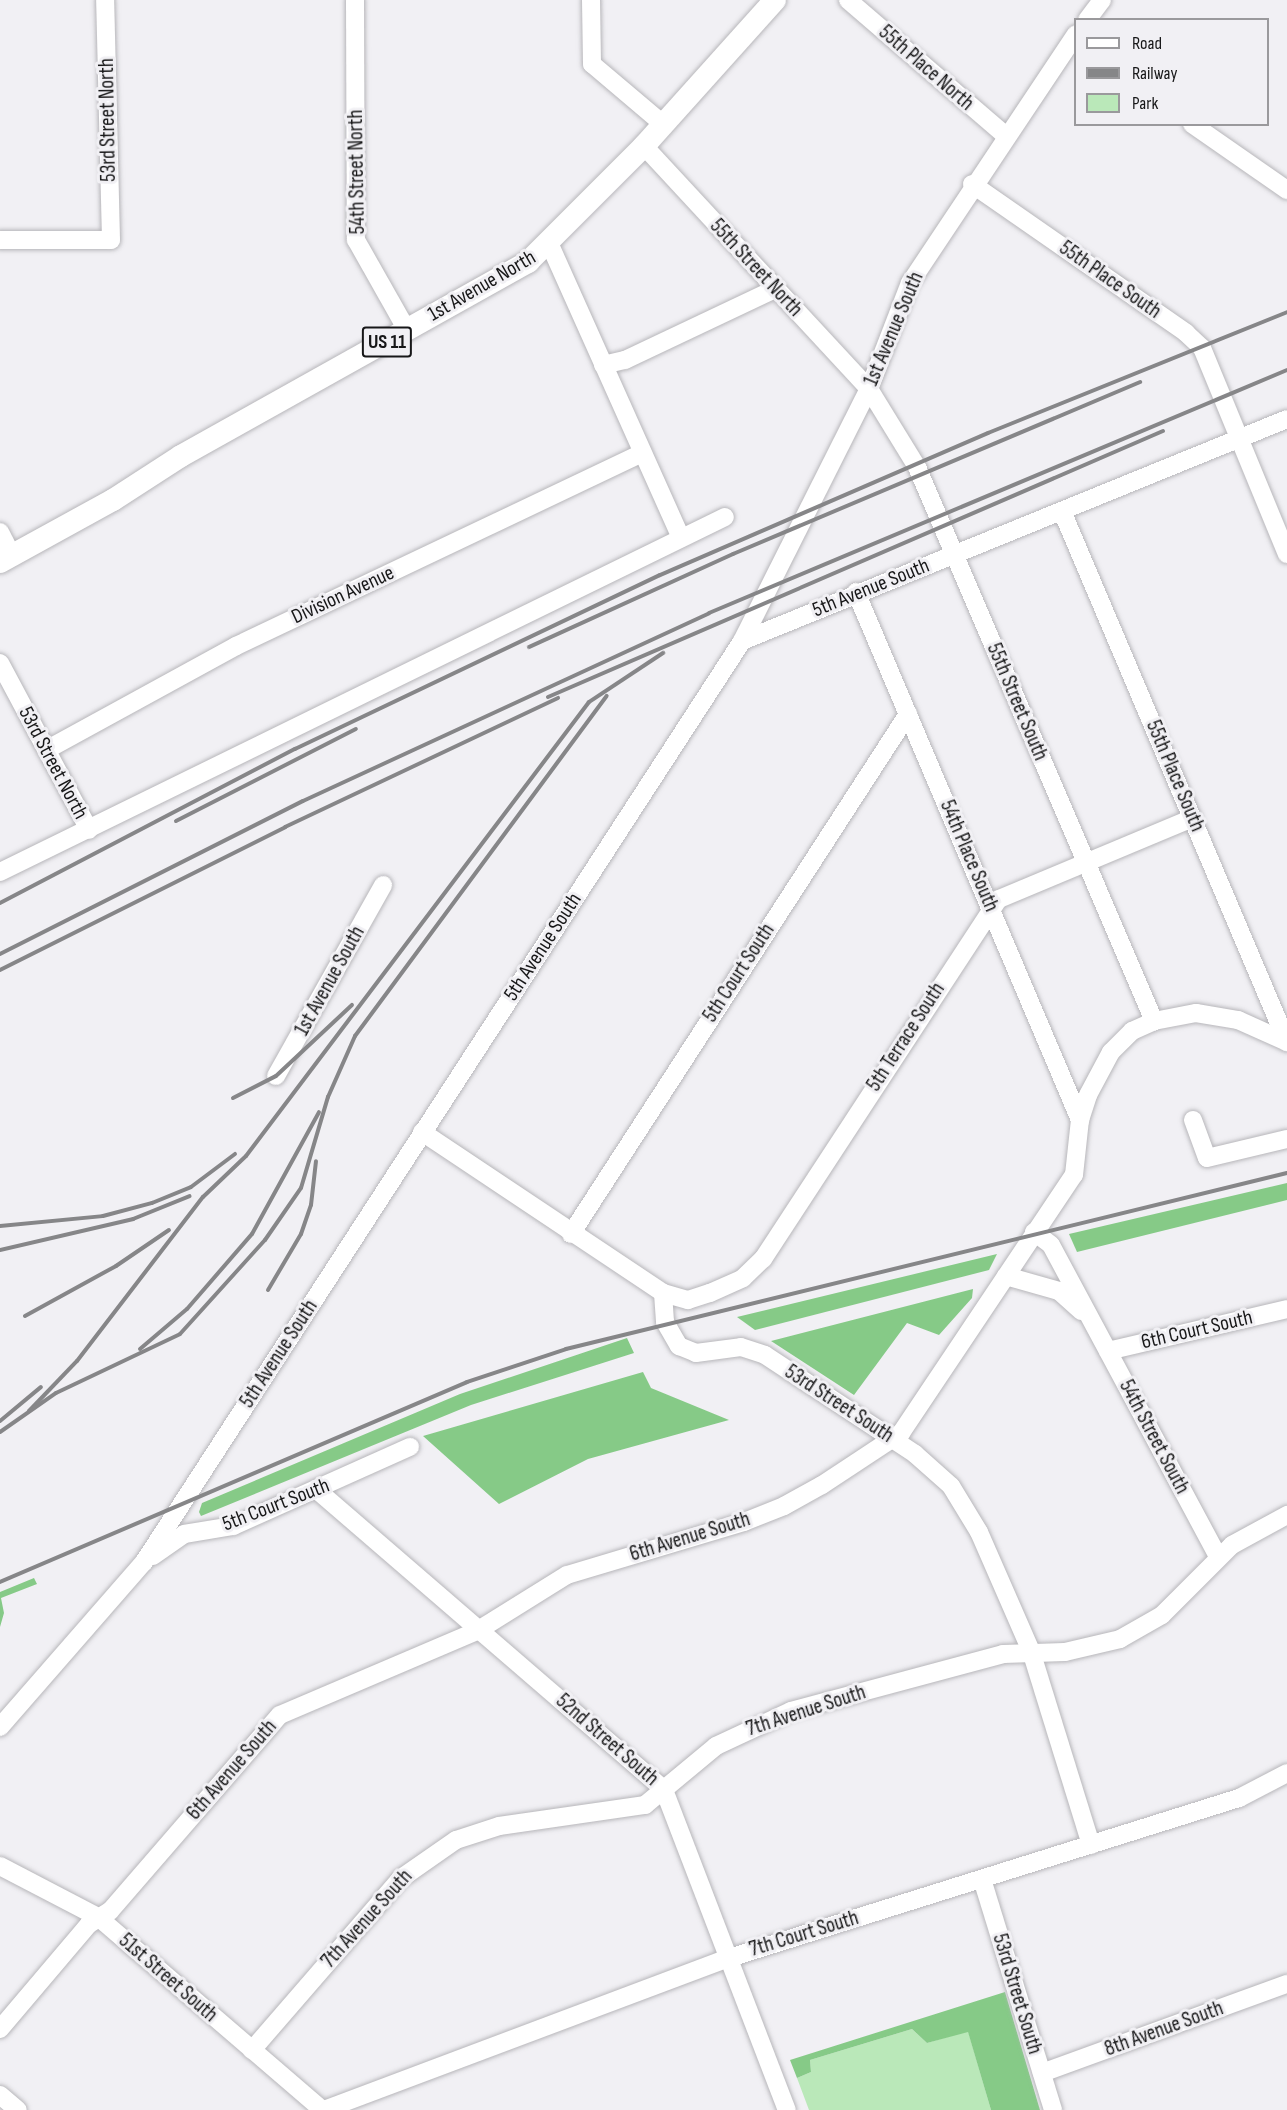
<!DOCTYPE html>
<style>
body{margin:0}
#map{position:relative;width:1287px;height:2110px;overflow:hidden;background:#f1f0f4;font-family:"Sofia Sans Condensed",sans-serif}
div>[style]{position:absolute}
.green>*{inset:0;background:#bae8b9}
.forest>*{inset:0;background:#86ca87}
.roads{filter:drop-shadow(0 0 2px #b7b6ba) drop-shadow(0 0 2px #b7b6ba)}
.minor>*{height:18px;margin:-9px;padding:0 9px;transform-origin:9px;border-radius:9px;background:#fff}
.major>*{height:22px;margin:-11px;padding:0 11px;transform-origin:11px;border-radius:11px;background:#fff}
.rail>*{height:4px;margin:-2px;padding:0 2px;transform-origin:2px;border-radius:2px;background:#868688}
span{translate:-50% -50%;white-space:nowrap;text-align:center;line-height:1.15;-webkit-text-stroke:6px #f1f0f4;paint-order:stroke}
.shield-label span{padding:2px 4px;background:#f1f0f4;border:2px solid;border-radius:4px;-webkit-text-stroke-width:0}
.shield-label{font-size:20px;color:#171718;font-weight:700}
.street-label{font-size:21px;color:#171718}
.legend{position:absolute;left:1074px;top:18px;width:195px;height:108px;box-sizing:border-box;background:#f1f0f4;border:2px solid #9a999c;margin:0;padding:8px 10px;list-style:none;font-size:18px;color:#171718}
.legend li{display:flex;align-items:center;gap:12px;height:30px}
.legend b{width:30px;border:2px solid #9a999c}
</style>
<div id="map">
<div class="green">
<i style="clip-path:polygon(912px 2029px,927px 2043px,968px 2031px,991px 2110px,809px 2110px,797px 2078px,811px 2072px,810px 2060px)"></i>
</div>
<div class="forest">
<i style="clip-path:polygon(1287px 1183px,1287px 1200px,1077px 1252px,1069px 1234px)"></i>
<i style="clip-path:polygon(997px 1254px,989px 1270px,755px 1330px,737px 1317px)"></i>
<i style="clip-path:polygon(973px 1289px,972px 1298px,939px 1335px,907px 1323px,854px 1395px,771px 1341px)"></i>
<i style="clip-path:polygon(627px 1338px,634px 1353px,471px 1405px,201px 1516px,199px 1512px,202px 1503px,460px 1394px)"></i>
<i style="clip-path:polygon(643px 1372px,651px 1388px,729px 1420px,588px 1459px,499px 1504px,423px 1436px)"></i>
<i style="clip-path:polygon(34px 1578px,37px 1584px,1px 1598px,4px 1613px,0 1627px,0 1592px)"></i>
<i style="clip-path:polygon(1005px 1992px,1040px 2110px,991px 2110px,968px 2032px,927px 2043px,912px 2029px,810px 2060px,811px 2072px,797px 2078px,790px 2060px)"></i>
</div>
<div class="roads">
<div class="minor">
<i style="left:355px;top:0;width:240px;rotate:89.8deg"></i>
<i style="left:356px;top:240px;width:103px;rotate:60.5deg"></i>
<i style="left:591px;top:0;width:64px;rotate:89.1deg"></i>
<i style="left:592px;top:64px;width:93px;rotate:40.2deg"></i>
<i style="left:848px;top:0;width:207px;rotate:40.7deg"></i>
<i style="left:1087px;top:20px;width:25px;rotate:-53deg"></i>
<i style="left:1192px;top:124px;width:116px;rotate:34.8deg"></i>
<i style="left:644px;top:146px;width:331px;rotate:47.2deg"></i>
<i style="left:869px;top:389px;width:92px;rotate:58.4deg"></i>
<i style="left:917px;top:467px;width:603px;rotate:66.84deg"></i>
<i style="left:972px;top:184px;width:261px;rotate:34.8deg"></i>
<i style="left:1186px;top:333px;width:22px;rotate:43deg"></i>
<i style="left:1202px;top:348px;width:223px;rotate:67.6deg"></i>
<i style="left:0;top:240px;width:111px"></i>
<i style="left:111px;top:240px;width:240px;rotate:-91.4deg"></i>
<i style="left:550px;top:245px;width:321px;rotate:65.9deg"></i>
<i style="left:603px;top:365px;width:23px;rotate:-13deg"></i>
<i style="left:625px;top:360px;width:166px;rotate:-25.3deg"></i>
<i style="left:1062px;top:511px;width:577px;rotate:67.04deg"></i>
<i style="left:0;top:532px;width:27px;rotate:63deg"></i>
<i style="left:856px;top:592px;width:574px;rotate:67.01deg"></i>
<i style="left:742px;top:641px;width:588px;rotate:-22.16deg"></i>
<i style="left:0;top:663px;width:189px;rotate:61.9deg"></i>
<i style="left:48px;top:749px;width:214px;rotate:-28.7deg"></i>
<i style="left:236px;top:646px;width:450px;rotate:-25.4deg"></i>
<i style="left:0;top:872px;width:807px;rotate:-26.09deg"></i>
<i style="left:276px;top:1076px;width:219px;rotate:-60.7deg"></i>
<i style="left:1193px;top:1120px;width:40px;rotate:69.8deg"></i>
<i style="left:1207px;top:1158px;width:82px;rotate:-13.4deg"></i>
<i style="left:422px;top:1132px;width:290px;rotate:33.7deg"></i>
<i style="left:663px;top:1293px;width:29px;rotate:86deg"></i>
<i style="left:665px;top:1322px;width:28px;rotate:60deg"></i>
<i style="left:679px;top:1346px;width:18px;rotate:22deg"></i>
<i style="left:696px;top:1353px;width:45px;rotate:-7.6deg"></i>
<i style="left:741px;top:1347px;width:25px;rotate:18deg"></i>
<i style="left:765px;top:1355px;width:180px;rotate:33.4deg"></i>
<i style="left:915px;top:1454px;width:48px;rotate:41.6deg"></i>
<i style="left:951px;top:1486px;width:54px;rotate:58.7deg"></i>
<i style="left:979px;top:1532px;width:130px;rotate:66.4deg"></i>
<i style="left:1031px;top:1651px;width:203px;rotate:72.8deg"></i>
<i style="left:1034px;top:1232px;width:21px;rotate:37deg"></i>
<i style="left:1051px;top:1245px;width:354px;rotate:61.8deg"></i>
<i style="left:571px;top:1234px;width:620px;rotate:-57.05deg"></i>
<i style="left:1006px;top:1276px;width:55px;rotate:15.8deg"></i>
<i style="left:1059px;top:1291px;width:30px;rotate:42deg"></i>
<i style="left:663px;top:1293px;width:26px;rotate:16deg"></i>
<i style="left:688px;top:1300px;width:23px;rotate:-18deg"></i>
<i style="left:710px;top:1293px;width:36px;rotate:-24deg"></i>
<i style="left:743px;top:1278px;width:28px;rotate:-44deg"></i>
<i style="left:763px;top:1259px;width:430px;rotate:-56.8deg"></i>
<i style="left:999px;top:899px;width:210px;rotate:-22.7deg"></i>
<i style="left:1108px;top:1351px;width:184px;rotate:-13.2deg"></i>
<i style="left:317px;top:1490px;width:459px;rotate:40.8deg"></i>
<i style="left:664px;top:1790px;width:343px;rotate:69deg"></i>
<i style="left:153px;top:1556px;width:38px;rotate:-35deg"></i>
<i style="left:184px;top:1534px;width:50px;rotate:-9.3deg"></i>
<i style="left:233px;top:1526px;width:194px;rotate:-24.1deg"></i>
<i style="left:0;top:1727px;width:219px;rotate:-48.9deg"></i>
<i style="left:144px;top:1562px;width:1098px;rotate:-57deg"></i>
<i style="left:742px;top:641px;width:282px;rotate:-63.3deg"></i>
<i style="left:869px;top:389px;width:114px;rotate:-68.9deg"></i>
<i style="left:910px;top:283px;width:299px;rotate:-56.3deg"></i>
<i style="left:0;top:1866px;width:110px;rotate:27.5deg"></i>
<i style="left:98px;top:1917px;width:296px;rotate:40.7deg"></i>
<i style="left:982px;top:1879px;width:242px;rotate:72.9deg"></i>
<i style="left:0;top:2029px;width:138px;rotate:-49.7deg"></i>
<i style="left:89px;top:1924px;width:25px;rotate:-32deg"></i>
<i style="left:110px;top:1911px;width:259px;rotate:-49.1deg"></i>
<i style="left:280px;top:1715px;width:214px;rotate:-23.1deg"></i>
<i style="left:477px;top:1631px;width:106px;rotate:-31.9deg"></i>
<i style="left:567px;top:1575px;width:185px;rotate:-16.7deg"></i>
<i style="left:744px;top:1522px;width:43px;rotate:-21.8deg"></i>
<i style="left:784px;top:1506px;width:43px;rotate:-28.9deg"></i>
<i style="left:822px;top:1485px;width:95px;rotate:-33.4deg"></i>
<i style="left:901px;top:1433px;width:311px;rotate:-56.2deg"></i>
<i style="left:1074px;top:1175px;width:55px;rotate:-83.8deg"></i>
<i style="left:1080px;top:1120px;width:26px;rotate:-72deg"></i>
<i style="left:1088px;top:1095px;width:49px;rotate:-61.9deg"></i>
<i style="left:1111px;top:1052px;width:30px;rotate:-45deg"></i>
<i style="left:1132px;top:1031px;width:24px;rotate:-24deg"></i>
<i style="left:1154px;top:1021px;width:43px;rotate:-10.8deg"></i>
<i style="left:1196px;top:1013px;width:43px;rotate:9.5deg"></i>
<i style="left:1238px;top:1020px;width:54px;rotate:24.2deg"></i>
<i style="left:252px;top:2050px;width:226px;rotate:-49.1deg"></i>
<i style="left:400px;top:1879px;width:68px;rotate:-34.9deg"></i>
<i style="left:456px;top:1840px;width:45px;rotate:-18deg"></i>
<i style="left:499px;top:1826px;width:148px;rotate:-8.2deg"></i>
<i style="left:645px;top:1805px;width:92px;rotate:-39.7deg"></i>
<i style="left:716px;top:1746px;width:83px;rotate:-25deg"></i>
<i style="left:791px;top:1711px;width:220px;rotate:-15deg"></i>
<i style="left:1003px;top:1654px;width:62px;rotate:-1.8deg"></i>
<i style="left:1065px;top:1652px;width:57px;rotate:-13.3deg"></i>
<i style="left:1120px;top:1639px;width:48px;rotate:-29.7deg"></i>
<i style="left:1162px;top:1615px;width:99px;rotate:-45deg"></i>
<i style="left:1232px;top:1545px;width:63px;rotate:-28.6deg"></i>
<i style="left:1042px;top:2073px;width:261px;rotate:-20deg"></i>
<i style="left:0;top:2095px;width:23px;rotate:40deg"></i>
<i style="left:324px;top:2110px;width:433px;rotate:-20.6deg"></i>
<i style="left:729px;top:1958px;width:535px;rotate:-17.42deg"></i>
<i style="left:1239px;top:1798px;width:54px;rotate:-27.5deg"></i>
</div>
<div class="major">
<i style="left:0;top:562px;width:129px;rotate:-28.8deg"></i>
<i style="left:113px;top:500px;width:81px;rotate:-32.9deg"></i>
<i style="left:181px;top:456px;width:398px;rotate:-29.2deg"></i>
<i style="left:528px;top:262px;width:164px;rotate:-45deg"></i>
<i style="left:644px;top:146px;width:196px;rotate:-48.1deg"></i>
</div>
</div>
<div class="rail">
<i style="left:529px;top:647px;width:224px;rotate:-24.5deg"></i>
<i style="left:733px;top:554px;width:442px;rotate:-22.9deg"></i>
<i style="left:548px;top:697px;width:670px;rotate:-23.39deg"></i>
<i style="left:176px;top:821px;width:202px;rotate:-27.1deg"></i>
<i style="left:0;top:903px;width:333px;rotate:-27.6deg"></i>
<i style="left:295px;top:749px;width:404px;rotate:-25.5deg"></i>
<i style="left:660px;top:575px;width:357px;rotate:-23.4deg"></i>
<i style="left:988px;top:433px;width:323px;rotate:-22deg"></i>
<i style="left:0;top:954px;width:339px;rotate:-26.8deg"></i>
<i style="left:303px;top:801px;width:447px;rotate:-24.8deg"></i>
<i style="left:709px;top:613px;width:627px;rotate:-22.8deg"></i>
<i style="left:0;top:970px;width:319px;rotate:-26.6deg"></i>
<i style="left:285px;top:827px;width:302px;rotate:-25.3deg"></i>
<i style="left:233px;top:1098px;width:48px;rotate:-27.1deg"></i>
<i style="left:276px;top:1076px;width:104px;rotate:-43.1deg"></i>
<i style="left:0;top:1226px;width:103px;rotate:-5.5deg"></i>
<i style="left:103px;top:1216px;width:51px;rotate:-14.9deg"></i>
<i style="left:152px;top:1203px;width:42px;rotate:-22.3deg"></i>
<i style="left:191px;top:1187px;width:55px;rotate:-36.9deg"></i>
<i style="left:0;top:1250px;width:137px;rotate:-13.1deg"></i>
<i style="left:133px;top:1219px;width:61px;rotate:-22deg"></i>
<i style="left:268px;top:1290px;width:65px;rotate:-59.5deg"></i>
<i style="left:301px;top:1234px;width:31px;rotate:-71deg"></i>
<i style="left:311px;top:1205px;width:44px;rotate:-83.5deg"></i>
<i style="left:25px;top:1316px;width:104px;rotate:-28.8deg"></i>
<i style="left:116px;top:1266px;width:64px;rotate:-34.2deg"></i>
<i style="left:140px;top:1349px;width:62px;rotate:-40.4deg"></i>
<i style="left:187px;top:1309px;width:99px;rotate:-49.1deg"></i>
<i style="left:252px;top:1234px;width:139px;rotate:-61.2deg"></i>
<i style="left:29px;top:1411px;width:69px;rotate:-46.2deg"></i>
<i style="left:77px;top:1361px;width:207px;rotate:-52.5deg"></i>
<i style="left:203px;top:1197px;width:59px;rotate:-43.6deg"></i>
<i style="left:246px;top:1156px;width:569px;rotate:-52.93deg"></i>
<i style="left:589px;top:702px;width:89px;rotate:-33.5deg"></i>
<i style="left:0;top:1421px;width:53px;rotate:-39.7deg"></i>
<i style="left:0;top:1432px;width:68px;rotate:-34.9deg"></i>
<i style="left:56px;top:1393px;width:137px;rotate:-25.4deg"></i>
<i style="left:180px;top:1334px;width:127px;rotate:-47.9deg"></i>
<i style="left:265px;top:1240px;width:63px;rotate:-55.3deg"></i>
<i style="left:301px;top:1188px;width:95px;rotate:-73.5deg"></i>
<i style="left:328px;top:1097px;width:67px;rotate:-66.1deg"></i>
<i style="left:355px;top:1036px;width:423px;rotate:-53.5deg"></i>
<i style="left:0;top:1582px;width:508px;rotate:-23.18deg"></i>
<i style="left:467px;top:1382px;width:104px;rotate:-18.4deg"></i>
<i style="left:566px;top:1349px;width:742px;rotate:-13.72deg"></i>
</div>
<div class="shield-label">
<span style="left:387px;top:342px">US 11</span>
</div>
<div class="street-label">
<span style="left:926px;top:68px;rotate:41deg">55th Place North</span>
<span style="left:108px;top:120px;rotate:-91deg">53rd Street North</span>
<span style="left:357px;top:172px;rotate:-91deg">54th Street North</span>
<span style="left:756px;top:268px;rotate:47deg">55th Street North</span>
<span style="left:1110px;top:280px;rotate:35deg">55th Place South</span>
<span style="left:482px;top:286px;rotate:-30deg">1st Avenue North</span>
<span style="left:894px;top:329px;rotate:-67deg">1st Avenue South</span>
<span style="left:871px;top:588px;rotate:-22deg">5th Avenue South</span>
<span style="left:343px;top:595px;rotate:-25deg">Division Avenue</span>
<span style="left:1017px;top:702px;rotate:67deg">55th Street South</span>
<span style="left:53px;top:763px;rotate:62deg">53rd Street North</span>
<span style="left:1175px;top:776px;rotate:67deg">55th Place South</span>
<span style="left:969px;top:856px;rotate:67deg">54th Place South</span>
<span style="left:543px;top:947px;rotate:-57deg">5th Avenue South</span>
<span style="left:739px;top:973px;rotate:-57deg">5th Court South</span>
<span style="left:330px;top:981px;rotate:-61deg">1st Avenue South</span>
<span style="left:906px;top:1037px;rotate:-57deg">5th Terrace South</span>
<span style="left:1197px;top:1330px;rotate:-13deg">6th Court South</span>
<span style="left:279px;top:1354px;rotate:-57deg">5th Avenue South</span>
<span style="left:839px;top:1404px;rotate:33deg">53rd Street South</span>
<span style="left:1154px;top:1437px;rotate:62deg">54th Street South</span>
<span style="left:276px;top:1505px;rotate:-21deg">5th Court South</span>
<span style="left:690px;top:1537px;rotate:-17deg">6th Avenue South</span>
<span style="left:806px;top:1711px;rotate:-18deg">7th Avenue South</span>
<span style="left:607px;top:1740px;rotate:41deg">52nd Street South</span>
<span style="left:232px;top:1770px;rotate:-49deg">6th Avenue South</span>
<span style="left:367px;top:1919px;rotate:-48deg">7th Avenue South</span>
<span style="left:804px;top:1934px;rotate:-17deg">7th Court South</span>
<span style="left:168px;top:1978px;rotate:41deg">51st Street South</span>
<span style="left:1017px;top:1994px;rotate:73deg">53rd Street South</span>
<span style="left:1164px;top:2029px;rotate:-20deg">8th Avenue South</span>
</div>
<ul class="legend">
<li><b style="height:8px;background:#fff"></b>Road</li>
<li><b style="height:8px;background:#868688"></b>Railway</li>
<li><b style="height:16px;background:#bae8b9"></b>Park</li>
</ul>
</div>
